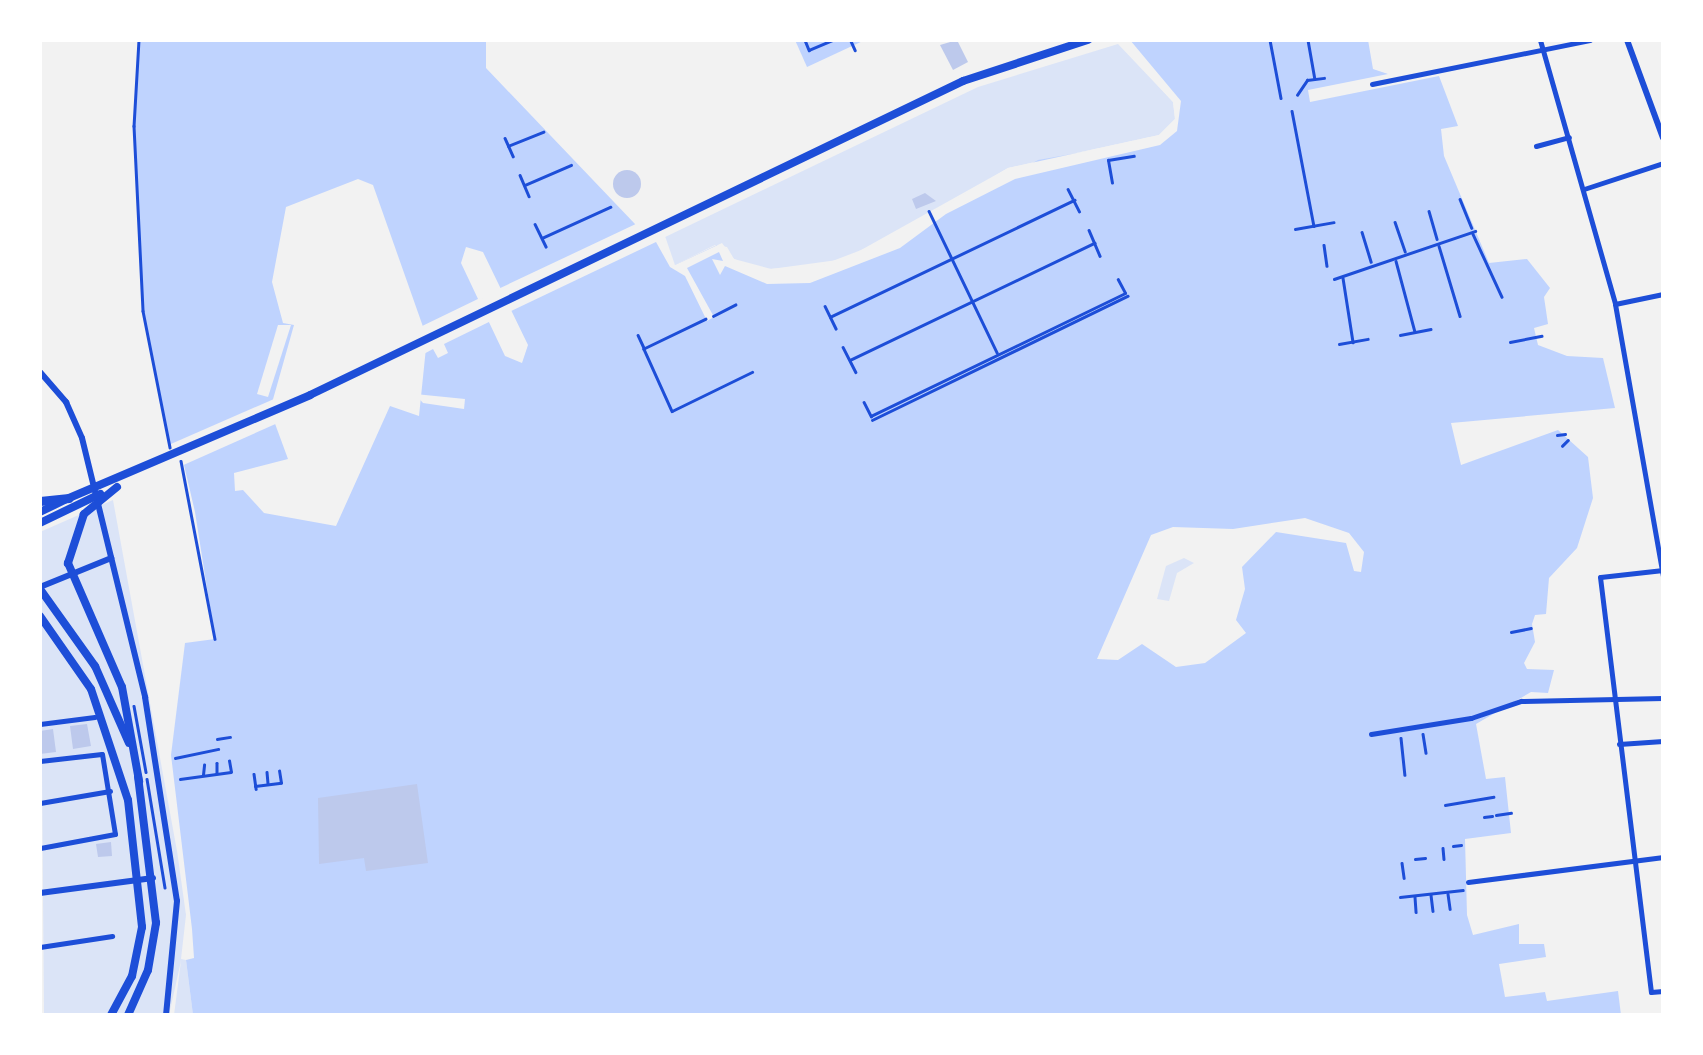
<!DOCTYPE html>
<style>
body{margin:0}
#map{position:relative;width:1703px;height:1055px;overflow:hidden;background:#f2f2f2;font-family:"Golos Text",sans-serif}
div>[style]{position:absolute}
.green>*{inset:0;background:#dbe4f7}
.water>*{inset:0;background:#bfd3fe}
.pier>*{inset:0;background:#f2f2f2}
.building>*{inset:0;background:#bdc9ec}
.round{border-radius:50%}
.path>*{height:2.5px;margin:-1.25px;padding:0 1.25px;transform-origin:1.25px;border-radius:1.25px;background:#1d4ed8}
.minor>*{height:5px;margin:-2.5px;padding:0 2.5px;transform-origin:2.5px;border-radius:2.5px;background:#1d4ed8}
.tertiary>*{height:6px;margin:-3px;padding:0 3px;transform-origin:3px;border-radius:3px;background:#1d4ed8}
.secondary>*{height:6px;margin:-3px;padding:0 3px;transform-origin:3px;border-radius:3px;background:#1d4ed8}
.primary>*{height:8px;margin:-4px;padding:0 4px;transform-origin:4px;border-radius:4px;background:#1d4ed8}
.trunk>*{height:8px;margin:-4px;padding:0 4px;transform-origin:4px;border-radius:4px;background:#1d4ed8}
.motorway>*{height:9px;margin:-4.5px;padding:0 4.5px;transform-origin:4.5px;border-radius:4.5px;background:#1d4ed8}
span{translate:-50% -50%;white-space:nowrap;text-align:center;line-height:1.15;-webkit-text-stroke:10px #fff;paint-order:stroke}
.frame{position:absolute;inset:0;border:42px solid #fff;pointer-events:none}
</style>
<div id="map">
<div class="green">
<i style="clip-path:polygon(1118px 44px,1173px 102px,1175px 119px,1159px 135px,1008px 168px,845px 259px,771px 269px,734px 259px,727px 247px,715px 245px,675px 265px,661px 239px,978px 87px)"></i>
<i style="clip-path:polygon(113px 500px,177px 851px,186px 915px,181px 959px,186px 960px,193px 1015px,174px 1015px,181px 961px,169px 1015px,44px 1015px,40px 532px)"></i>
<i style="clip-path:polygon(1184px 558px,1194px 563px,1177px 573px,1169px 601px,1157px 599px,1166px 566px)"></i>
</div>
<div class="water">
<i style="clip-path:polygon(evenodd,139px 40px,486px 40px,486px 68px,635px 224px,645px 246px,661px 239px,675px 265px,717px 245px,748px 272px,824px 270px,904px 237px,1038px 160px,1162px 138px,1175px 125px,1177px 105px,1122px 40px,1368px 40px,1373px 69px,1388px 74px,1308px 90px,1310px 102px,1439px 76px,1458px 126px,1441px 129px,1444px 156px,1489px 263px,1527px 259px,1550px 288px,1544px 297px,1548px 324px,1534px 328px,1538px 345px,1567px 356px,1603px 358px,1615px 408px,1451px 423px,1461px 465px,1558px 430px,1588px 457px,1593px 498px,1577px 548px,1549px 578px,1546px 614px,1535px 615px,1532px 624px,1535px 642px,1524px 663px,1527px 669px,1554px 670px,1548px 693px,1531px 692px,1476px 724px,1486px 779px,1505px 777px,1511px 833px,1465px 839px,1467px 915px,1473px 935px,1519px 924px,1519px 944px,1544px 944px,1546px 957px,1499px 964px,1505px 997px,1545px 992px,1547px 1001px,1618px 991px,1621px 1015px,193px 1015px,186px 960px,194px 958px,192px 929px,171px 755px,185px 643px,215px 639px,195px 512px,184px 465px,169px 445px,143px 311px,134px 126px,139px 40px,358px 179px,373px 185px,427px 338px,419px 416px,390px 406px,336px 526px,264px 513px,243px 490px,235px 491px,234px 473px,288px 459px,270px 410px,294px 325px,283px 323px,272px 282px,286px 207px,358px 179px,139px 40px,466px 247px,483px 252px,528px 345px,522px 363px,505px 356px,461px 263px,466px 247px,139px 40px,1305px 518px,1349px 533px,1364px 552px,1361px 572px,1354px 571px,1346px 543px,1276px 532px,1242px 567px,1245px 589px,1236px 620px,1246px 633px,1205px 663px,1176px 667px,1142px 644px,1118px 660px,1097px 659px,1151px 535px,1173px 527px,1233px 529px,1305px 518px)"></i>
<i style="clip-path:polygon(795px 40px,865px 40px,807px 67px)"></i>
</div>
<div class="pier">
<i style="clip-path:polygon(1117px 40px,1130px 40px,1181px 101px,1177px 131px,1160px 145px,1015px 179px,946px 214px,900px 248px,810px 283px,767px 284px,725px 266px,720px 275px,712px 259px,723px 261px,719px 252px,687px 268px,714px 317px,707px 321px,685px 276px,670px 267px,656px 242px,507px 313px,496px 290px,640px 222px,648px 240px,665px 236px,675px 265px,722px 243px,734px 259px,757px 270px,822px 265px,890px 239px,1008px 168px,1159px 135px,1175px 119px,1173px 102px)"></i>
<i style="clip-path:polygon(482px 297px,493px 320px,444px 344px,448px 353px,438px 358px,433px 349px,420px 356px,418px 328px)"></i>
<i style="clip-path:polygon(278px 325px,291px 325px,268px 397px,257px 394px)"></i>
<i style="clip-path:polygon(415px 394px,465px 399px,464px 409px,423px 403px)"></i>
<i style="clip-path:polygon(274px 399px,280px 422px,179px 467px,164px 447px)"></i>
</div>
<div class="building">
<i style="clip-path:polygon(957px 40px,968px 62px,953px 70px,940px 45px)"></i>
<i class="round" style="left:613px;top:170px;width:28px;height:28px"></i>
<i style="clip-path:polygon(925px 193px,936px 201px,916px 209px,912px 199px)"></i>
<i style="clip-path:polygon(87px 724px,91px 746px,73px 749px,70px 726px)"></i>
<i style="clip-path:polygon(53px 729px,56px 752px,40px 754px,40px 731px)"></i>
<i style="clip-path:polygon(417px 784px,428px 863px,366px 871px,364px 858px,319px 864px,318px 798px)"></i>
<i style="clip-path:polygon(111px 842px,112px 856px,98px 857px,96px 844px)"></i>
</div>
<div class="path">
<i style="left:139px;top:40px;width:86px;rotate:93.3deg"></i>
<i style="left:134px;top:126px;width:185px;rotate:87.2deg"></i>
<i style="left:143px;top:311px;width:139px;rotate:78.8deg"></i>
<i style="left:805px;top:40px;width:11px;rotate:68deg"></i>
<i style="left:809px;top:50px;width:26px;rotate:-23deg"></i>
<i style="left:1270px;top:40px;width:59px;rotate:79.3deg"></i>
<i style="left:1308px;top:40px;width:39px;rotate:80deg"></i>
<i style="left:851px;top:41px;width:10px;rotate:66deg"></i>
<i style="left:1297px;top:95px;width:18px;rotate:-56deg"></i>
<i style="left:1307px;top:80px;width:17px;rotate:-7deg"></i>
<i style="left:1292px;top:111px;width:117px;rotate:79.2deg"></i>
<i style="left:505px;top:138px;width:20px;rotate:66deg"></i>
<i style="left:508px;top:146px;width:38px;rotate:-22deg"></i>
<i style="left:520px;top:175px;width:23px;rotate:67deg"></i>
<i style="left:1112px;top:183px;width:23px;rotate:-100deg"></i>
<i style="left:1108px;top:160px;width:26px;rotate:-9deg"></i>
<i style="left:525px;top:185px;width:50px;rotate:-23.5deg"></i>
<i style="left:1068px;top:189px;width:25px;rotate:63deg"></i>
<i style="left:1460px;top:199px;width:31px;rotate:68deg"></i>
<i style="left:929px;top:211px;width:157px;rotate:64.3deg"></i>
<i style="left:1429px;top:211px;width:29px;rotate:74deg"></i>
<i style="left:1395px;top:222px;width:31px;rotate:71deg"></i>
<i style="left:535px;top:224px;width:25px;rotate:64deg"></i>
<i style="left:1295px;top:229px;width:39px;rotate:-10deg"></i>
<i style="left:1089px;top:230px;width:28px;rotate:67deg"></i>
<i style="left:1362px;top:232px;width:31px;rotate:73deg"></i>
<i style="left:1473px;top:234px;width:69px;rotate:65.3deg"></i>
<i style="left:542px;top:238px;width:75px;rotate:-24.5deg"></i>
<i style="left:1324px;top:245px;width:21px;rotate:82deg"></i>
<i style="left:1439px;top:246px;width:73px;rotate:73.3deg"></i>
<i style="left:1396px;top:261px;width:73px;rotate:75deg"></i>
<i style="left:1343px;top:278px;width:65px;rotate:81.1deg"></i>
<i style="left:1334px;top:279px;width:149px;rotate:-18.8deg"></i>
<i style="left:825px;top:306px;width:25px;rotate:64deg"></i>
<i style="left:713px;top:316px;width:25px;rotate:-27deg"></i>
<i style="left:830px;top:317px;width:271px;rotate:-25.6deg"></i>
<i style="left:706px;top:319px;width:69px;rotate:154.2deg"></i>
<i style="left:644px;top:349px;width:68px;rotate:65.7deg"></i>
<i style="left:672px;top:411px;width:89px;rotate:-26deg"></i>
<i style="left:638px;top:335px;width:14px;rotate:65deg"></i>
<i style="left:1400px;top:335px;width:31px;rotate:-11deg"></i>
<i style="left:1510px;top:342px;width:32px;rotate:-11deg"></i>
<i style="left:1339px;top:344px;width:29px;rotate:-10deg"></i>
<i style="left:843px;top:347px;width:28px;rotate:63deg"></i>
<i style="left:850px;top:360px;width:271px;rotate:-25.6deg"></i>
<i style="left:864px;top:402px;width:16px;rotate:63deg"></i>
<i style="left:871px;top:416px;width:282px;rotate:-25.8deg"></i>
<i style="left:1125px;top:293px;width:15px;rotate:-118deg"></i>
<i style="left:872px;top:420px;width:284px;rotate:-25.9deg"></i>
<i style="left:1557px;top:435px;width:8px;rotate:-7deg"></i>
<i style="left:1562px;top:446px;width:8px;rotate:-45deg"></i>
<i style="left:181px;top:461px;width:181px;rotate:79.2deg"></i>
<i style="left:1511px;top:632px;width:20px;rotate:-11deg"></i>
<i style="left:134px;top:706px;width:67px;rotate:79.7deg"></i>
<i style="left:1423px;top:734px;width:19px;rotate:81deg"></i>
<i style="left:1401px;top:738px;width:37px;rotate:84deg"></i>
<i style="left:217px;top:739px;width:13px;rotate:-9deg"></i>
<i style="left:175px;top:758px;width:44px;rotate:-11.8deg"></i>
<i style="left:217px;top:763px;width:10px;rotate:90deg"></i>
<i style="left:267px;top:772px;width:11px;rotate:85deg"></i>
<i style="left:254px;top:774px;width:15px;rotate:82deg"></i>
<i style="left:203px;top:775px;width:10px;rotate:-84deg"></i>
<i style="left:147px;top:779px;width:110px;rotate:80.6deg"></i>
<i style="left:180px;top:779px;width:51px;rotate:-7.8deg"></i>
<i style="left:231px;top:772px;width:11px;rotate:-100deg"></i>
<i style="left:255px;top:786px;width:26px;rotate:-7deg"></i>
<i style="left:281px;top:783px;width:12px;rotate:-99deg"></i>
<i style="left:1445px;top:805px;width:49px;rotate:-9.5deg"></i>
<i style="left:1496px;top:815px;width:15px;rotate:-8deg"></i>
<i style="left:1484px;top:817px;width:8px;rotate:-7deg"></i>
<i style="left:1453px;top:846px;width:8px;rotate:-7deg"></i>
<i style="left:1443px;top:848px;width:11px;rotate:85deg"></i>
<i style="left:1415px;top:859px;width:10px;rotate:-6deg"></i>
<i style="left:1402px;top:863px;width:15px;rotate:82deg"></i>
<i style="left:1448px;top:894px;width:15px;rotate:82deg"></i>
<i style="left:1431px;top:895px;width:16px;rotate:83deg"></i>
<i style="left:1400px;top:897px;width:63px;rotate:-6.3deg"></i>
<i style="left:1415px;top:897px;width:15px;rotate:86deg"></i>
</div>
<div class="minor">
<i style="left:1540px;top:40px;width:274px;rotate:74.1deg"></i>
<i style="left:1615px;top:304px;width:276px;rotate:80deg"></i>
<i style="left:1372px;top:84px;width:222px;rotate:-11.4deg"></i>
<i style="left:1536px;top:146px;width:34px;rotate:-15deg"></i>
<i style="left:1584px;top:189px;width:83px;rotate:-18.2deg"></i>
<i style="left:1615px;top:304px;width:49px;rotate:-11.8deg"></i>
<i style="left:1663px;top:570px;width:63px;rotate:173.7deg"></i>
<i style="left:1600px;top:577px;width:418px;rotate:83deg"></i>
<i style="left:1651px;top:992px;width:12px;rotate:-5deg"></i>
<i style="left:40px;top:724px;width:55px;rotate:-7.3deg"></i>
<i style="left:1371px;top:734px;width:101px;rotate:-9.1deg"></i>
<i style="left:1471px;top:718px;width:53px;rotate:-18.8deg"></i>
<i style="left:1521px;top:701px;width:142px;rotate:-1.2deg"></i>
<i style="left:1619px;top:744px;width:44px;rotate:-3.9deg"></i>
<i style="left:40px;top:761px;width:62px;rotate:-6.4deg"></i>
<i style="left:102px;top:754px;width:81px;rotate:80.8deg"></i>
<i style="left:115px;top:834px;width:76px;rotate:169.4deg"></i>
<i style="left:40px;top:803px;width:71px;rotate:-9.7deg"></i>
<i style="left:1468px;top:882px;width:197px;rotate:-7.3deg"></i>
<i style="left:40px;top:947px;width:73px;rotate:-8.7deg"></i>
</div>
<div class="tertiary">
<i style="left:40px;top:372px;width:40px;rotate:49deg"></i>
<i style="left:66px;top:402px;width:39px;rotate:66deg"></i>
<i style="left:82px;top:438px;width:267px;rotate:76.3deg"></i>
<i style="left:145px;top:697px;width:206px;rotate:81.1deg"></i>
<i style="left:177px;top:901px;width:115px;rotate:95.5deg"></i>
<i style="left:40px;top:587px;width:77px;rotate:-22.2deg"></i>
</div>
<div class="secondary">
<i style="left:1627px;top:40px;width:104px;rotate:69.8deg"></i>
<i style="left:40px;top:893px;width:114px;rotate:-7.6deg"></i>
</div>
<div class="primary">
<i style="left:40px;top:512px;width:28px;rotate:-26deg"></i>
<i style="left:40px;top:589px;width:95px;rotate:54.5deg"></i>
<i style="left:95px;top:666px;width:84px;rotate:66.2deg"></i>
<i style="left:40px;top:616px;width:89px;rotate:55.1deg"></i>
<i style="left:91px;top:689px;width:117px;rotate:71.6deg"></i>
<i style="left:128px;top:800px;width:128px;rotate:83.7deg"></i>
<i style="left:142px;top:927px;width:50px;rotate:101.5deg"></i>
<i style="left:132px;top:976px;width:44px;rotate:118.3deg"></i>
<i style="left:128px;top:1015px;width:49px;rotate:-66deg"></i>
<i style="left:148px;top:970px;width:48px;rotate:-80.3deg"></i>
<i style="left:156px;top:923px;width:148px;rotate:-97deg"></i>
</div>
<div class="trunk">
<i style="left:117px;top:487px;width:43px;rotate:140.7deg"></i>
<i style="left:84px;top:514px;width:52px;rotate:108.1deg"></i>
<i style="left:68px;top:563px;width:135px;rotate:66.5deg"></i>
<i style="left:122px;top:687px;width:96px;rotate:79.7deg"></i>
<i style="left:69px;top:498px;width:262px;rotate:-23.1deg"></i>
<i style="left:310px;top:395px;width:725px;rotate:-25.68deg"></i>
<i style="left:963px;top:81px;width:132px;rotate:-18.2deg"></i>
<i style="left:40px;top:523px;width:67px;rotate:-25.8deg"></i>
</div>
<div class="motorway">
<i style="left:40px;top:501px;width:29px;rotate:-6deg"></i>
</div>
<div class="frame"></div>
</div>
